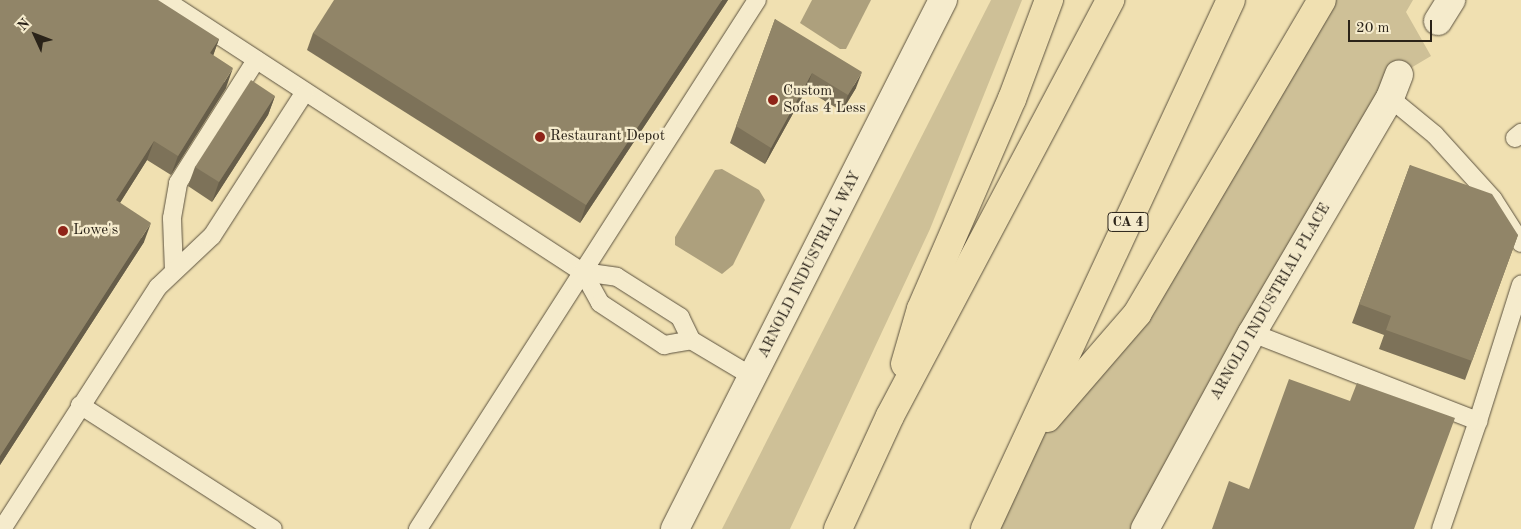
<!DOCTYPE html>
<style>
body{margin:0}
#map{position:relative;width:1521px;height:529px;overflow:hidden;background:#f0e0b1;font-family:"Old Standard TT",serif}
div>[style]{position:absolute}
.green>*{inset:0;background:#cec097}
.water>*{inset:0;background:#ada07d}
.roads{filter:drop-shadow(0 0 1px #5c523f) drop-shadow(0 0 1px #5c523f)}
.lane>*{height:18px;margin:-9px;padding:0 9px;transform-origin:9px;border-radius:9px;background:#f5ebcc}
.street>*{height:28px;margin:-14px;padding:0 14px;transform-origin:14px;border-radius:14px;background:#f5ebcc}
.secondary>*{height:28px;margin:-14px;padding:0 14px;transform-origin:14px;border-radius:14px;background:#f5ebcc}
.highway>*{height:28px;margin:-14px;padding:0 14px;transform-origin:14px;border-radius:14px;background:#f0e0b1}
.wall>*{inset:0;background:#7d7259}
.shaded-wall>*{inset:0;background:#665d49}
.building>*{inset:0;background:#918568}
.dots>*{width:14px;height:14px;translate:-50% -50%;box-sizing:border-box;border:2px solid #f5ebcc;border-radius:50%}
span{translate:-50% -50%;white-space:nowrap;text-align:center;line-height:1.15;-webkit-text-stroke:4.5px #f5ebcc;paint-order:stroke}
.shield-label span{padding:1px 4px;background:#f5ebcc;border:1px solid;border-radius:4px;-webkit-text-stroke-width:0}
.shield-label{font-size:14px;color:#2a2319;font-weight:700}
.poi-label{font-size:15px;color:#2a2319}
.left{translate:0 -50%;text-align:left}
.street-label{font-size:15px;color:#2a2319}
.north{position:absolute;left:10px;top:10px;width:50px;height:50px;-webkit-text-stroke:4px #f5ebcc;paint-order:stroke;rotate:313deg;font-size:14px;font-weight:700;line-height:20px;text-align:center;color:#2a2319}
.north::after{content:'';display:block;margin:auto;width:18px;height:22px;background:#2a2319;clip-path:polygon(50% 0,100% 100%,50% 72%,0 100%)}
.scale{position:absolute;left:1348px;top:20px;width:84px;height:22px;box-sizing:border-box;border:2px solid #2a2319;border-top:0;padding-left:6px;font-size:15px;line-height:18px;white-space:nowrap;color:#2a2319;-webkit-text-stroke:4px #f5ebcc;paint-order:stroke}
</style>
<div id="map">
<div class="green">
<i style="clip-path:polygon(991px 0,1022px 0,930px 229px,790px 529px,722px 529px)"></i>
<i style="clip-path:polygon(1322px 0,1413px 0,1406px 12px,1431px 56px,1399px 75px,1145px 529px,984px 529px,1025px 444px,1137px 314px)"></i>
</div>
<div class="water">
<i style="clip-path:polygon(812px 0,871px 0,846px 49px,840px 49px,800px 23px)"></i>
<i style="clip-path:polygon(722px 169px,759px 190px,765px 200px,733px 265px,722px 274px,675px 245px,675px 237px,715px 170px)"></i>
</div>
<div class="roads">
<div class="lane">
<i style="left:165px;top:0;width:499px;rotate:33.1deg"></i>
<i style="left:583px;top:272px;width:34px;rotate:8deg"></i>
<i style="left:617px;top:277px;width:75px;rotate:32.4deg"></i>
<i style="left:680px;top:317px;width:25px;rotate:64deg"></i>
<i style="left:691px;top:340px;width:72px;rotate:30.8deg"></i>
<i style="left:1390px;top:98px;width:58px;rotate:39.4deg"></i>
<i style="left:1435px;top:135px;width:86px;rotate:47.8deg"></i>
<i style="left:1493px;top:199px;width:52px;rotate:57.5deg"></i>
<i style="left:1515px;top:138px;width:8px;rotate:-40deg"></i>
<i style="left:174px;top:271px;width:53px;rotate:-92.2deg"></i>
<i style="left:172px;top:218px;width:36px;rotate:-80deg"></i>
<i style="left:178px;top:183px;width:146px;rotate:-57.6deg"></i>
<i style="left:583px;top:272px;width:35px;rotate:61deg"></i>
<i style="left:600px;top:303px;width:77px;rotate:33.3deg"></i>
<i style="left:664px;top:345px;width:27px;rotate:-10deg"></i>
<i style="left:1252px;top:333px;width:243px;rotate:21.3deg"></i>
<i style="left:1478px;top:421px;width:114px;rotate:108.9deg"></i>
<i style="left:80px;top:405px;width:229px;rotate:32.7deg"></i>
<i style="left:1478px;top:421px;width:143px;rotate:-72.5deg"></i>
<i style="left:2px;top:529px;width:288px;rotate:-57.2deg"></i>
<i style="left:158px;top:287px;width:74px;rotate:-43.4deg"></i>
<i style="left:212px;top:236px;width:170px;rotate:-57.2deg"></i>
<i style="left:418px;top:529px;width:628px;rotate:-57.35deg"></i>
</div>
<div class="street">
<i style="left:1438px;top:21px;width:25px;rotate:-58deg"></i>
<i style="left:1145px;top:529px;width:223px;rotate:-61.4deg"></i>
<i style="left:1252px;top:333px;width:273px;rotate:-59.6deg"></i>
<i style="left:1390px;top:98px;width:25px;rotate:-69deg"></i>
</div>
<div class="secondary">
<i style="left:675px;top:529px;width:593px;rotate:-63.13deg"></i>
</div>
<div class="highway">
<i style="left:905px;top:364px;width:57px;rotate:-73.8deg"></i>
<i style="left:921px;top:309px;width:229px;rotate:-66.6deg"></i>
<i style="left:1012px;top:99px;width:106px;rotate:-69.5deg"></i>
<i style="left:1047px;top:418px;width:138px;rotate:-49.1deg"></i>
<i style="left:1137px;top:314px;width:364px;rotate:-59.5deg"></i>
<i style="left:838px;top:529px;width:124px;rotate:-65.3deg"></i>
<i style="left:890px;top:416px;width:471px;rotate:-62.1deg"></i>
<i style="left:985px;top:529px;width:583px;rotate:-65.06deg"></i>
</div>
</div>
<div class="wall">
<i style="clip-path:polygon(0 0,219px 39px,213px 55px,226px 88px,171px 175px,147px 160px,120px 203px,144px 242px,0 465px)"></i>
<i style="clip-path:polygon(728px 0,580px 223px,307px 50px,313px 33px)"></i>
<i style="clip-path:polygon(775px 19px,856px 88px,842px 111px,806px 90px,765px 164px,730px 143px)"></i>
<i style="clip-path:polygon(275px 96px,268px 115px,212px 202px,188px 186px,195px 167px)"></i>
<i style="clip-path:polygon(1410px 165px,1518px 235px,1465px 380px,1379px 349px,1384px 335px,1352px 323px)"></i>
</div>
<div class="shaded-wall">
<i style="clip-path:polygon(722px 0,728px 0,580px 223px,586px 205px)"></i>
<i style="clip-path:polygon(219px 39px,212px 59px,210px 53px)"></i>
<i style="clip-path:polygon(233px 68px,226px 88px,171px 175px,178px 156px)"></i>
<i style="clip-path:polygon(862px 72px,856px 88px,842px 111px,848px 95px)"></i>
<i style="clip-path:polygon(812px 73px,806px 90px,765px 164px,771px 148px)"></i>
<i style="clip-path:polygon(275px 96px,268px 115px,212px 202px,219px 182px)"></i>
<i style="clip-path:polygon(154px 141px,147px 160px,109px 220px,116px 200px)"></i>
<i style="clip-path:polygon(151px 223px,144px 242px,0 465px,0 456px)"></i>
</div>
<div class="building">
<i style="clip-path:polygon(0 0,158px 0,219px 39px,210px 53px,233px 68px,178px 156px,154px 141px,116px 200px,151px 223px,0 456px)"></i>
<i style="clip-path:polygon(334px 0,722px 0,586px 205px,313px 33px)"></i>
<i style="clip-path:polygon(775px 19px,862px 72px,848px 95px,812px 73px,771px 148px,736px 126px)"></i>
<i style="clip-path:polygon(251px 80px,275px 96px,219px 182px,195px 167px)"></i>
<i style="clip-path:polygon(1410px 165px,1492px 194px,1518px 235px,1472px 361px,1386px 330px,1391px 316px,1359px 304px)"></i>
<i style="clip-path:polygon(1289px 379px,1350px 401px,1357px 383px,1455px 418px,1414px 529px,1212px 529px,1229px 481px,1249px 489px)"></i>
</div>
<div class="dots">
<i style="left:773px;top:100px;background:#8f2418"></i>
<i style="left:540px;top:137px;background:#8f2418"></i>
<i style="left:63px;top:231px;background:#8f2418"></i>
</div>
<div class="shield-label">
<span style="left:1128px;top:222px">CA 4</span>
</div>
<div class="poi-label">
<span class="left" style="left:783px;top:100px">Custom<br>Sofas 4 Less</span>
<span class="left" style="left:550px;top:137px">Restaurant Depot</span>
<span class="left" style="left:73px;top:231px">Lowe's</span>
</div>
<div class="street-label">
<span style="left:810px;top:265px;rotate:-63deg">ARNOLD INDUSTRIAL WAY</span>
<span style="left:1271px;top:302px;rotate:-60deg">ARNOLD INDUSTRIAL PLACE</span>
</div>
<div class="north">N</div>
<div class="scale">20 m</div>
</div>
